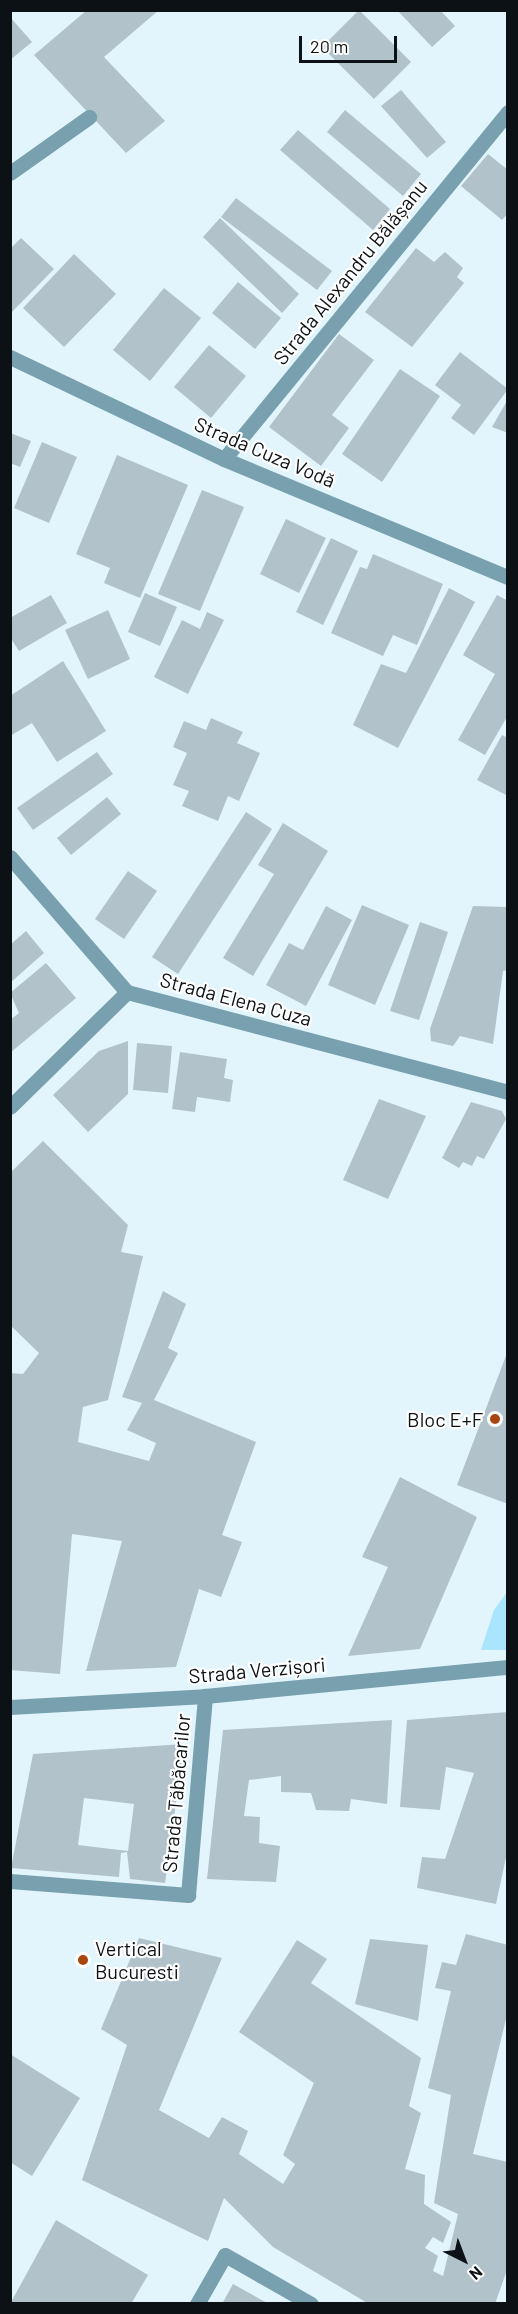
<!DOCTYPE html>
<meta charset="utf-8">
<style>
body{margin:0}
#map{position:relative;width:518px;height:2314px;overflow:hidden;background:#e2f5fc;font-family:Barlow,sans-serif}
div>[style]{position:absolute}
.green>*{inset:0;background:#a9e6fd}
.building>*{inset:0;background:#b1c2ca}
.minor>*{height:15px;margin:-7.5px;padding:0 7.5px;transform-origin:7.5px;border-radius:7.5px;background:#78a0af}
.dots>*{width:16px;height:16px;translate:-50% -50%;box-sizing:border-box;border:3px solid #fefefe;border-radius:50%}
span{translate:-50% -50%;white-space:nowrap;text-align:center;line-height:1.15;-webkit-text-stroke:4.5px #fefefe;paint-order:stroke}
.street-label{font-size:20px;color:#0b1114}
.poi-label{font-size:20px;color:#0b1114}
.right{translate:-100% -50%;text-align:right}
.left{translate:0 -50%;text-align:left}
.frame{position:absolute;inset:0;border:12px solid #0b1114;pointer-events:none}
.north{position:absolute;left:434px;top:2230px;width:60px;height:60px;-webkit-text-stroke:4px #fefefe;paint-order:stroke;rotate:138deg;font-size:16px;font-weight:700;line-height:24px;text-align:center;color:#0b1114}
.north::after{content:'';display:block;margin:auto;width:21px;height:27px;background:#0b1114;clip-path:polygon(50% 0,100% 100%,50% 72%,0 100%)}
.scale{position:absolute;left:299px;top:36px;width:98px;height:27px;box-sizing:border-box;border:3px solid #0b1114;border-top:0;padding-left:8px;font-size:18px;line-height:21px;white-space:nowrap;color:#0b1114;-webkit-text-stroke:4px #fefefe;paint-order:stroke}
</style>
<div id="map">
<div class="green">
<i style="clip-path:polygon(507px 1592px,507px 1650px,481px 1650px,494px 1610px)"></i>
</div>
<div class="building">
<i style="clip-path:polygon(87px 10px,159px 10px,104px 57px,165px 121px,126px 153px,34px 55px)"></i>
<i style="clip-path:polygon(359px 10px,411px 62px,374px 99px,322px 47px)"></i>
<i style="clip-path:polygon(397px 10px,440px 10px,455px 26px,432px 47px)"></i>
<i style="clip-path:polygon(10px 17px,32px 42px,10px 60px)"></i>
<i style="clip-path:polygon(401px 90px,446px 142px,427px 158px,381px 106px)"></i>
<i style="clip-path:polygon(345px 110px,421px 174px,403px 196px,327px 132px)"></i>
<i style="clip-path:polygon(298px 130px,390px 209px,373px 230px,280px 150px)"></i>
<i style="clip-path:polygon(488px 154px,508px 170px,508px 213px,502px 220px,461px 186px)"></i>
<i style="clip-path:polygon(236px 198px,332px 271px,317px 290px,221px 217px)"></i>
<i style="clip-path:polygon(220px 218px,299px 294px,282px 313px,203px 237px)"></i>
<i style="clip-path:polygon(21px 238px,54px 269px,10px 314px,10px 249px)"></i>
<i style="clip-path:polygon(416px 248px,434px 262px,445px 252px,463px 268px,457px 277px,464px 283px,412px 347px,365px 312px)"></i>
<i style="clip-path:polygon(74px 254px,116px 294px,64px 347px,23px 308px)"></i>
<i style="clip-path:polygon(238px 282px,281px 318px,255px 349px,212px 313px)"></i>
<i style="clip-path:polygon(164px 288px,201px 318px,150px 381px,113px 350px)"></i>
<i style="clip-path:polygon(339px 334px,374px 360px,332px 415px,349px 428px,321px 466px,269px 427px)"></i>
<i style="clip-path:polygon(209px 345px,246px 376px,211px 418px,174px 387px)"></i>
<i style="clip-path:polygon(460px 352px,508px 389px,474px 435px,451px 418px,461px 405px,435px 385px)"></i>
<i style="clip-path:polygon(400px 369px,440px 396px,382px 482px,342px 454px)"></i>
<i style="clip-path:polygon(508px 399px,508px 433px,492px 427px)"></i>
<i style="clip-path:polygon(10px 433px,31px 441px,20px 467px,10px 463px)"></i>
<i style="clip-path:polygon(42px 442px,77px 457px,49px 523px,14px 508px)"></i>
<i style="clip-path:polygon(117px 455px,188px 485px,140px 598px,104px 583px,110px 568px,76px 554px)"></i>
<i style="clip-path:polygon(202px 490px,244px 507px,200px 611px,158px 594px)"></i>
<i style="clip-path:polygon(286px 519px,326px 538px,299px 593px,260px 574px)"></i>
<i style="clip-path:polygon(331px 538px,358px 551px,323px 625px,296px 612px)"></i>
<i style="clip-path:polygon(373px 554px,443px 584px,417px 645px,393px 635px,383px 656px,331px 633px,360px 567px,367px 569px)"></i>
<i style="clip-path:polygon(449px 588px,475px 602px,398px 748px,353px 725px,381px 664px,406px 673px)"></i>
<i style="clip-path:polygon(145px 593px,177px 607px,160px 646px,128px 632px)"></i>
<i style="clip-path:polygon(51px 595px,67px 623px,19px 651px,10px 637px,10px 618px)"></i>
<i style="clip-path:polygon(497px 595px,508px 601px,508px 715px,485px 755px,458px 740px,495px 674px,463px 655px)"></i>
<i style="clip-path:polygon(108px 610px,130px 659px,88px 679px,65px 630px)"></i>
<i style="clip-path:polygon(207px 612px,224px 620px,188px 694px,154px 677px,182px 620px,200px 629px)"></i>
<i style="clip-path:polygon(63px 661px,106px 731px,57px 762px,32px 723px,10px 736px,10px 696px)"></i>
<i style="clip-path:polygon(211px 718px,243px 732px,237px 743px,260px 753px,239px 801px,228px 796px,218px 821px,182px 806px,189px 791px,173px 785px,187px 753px,173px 747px,184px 721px,206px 730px)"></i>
<i style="clip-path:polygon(502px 735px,508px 738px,508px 796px,477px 780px)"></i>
<i style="clip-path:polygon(97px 752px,113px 774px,33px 830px,17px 808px)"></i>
<i style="clip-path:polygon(107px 797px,121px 814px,71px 855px,57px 838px)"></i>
<i style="clip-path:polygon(246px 812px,272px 829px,178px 974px,152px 957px)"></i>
<i style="clip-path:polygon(283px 823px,328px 851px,253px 976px,223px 958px,274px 874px,258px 865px)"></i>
<i style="clip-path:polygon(128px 871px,157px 891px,124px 939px,95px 919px)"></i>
<i style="clip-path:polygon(362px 905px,409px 925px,375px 1005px,328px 985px)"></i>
<i style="clip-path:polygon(326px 906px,352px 920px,306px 1006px,266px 985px,289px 943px,303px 950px)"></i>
<i style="clip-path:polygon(473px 906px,508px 907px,508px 970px,503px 971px,493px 1044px,460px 1036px,453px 1046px,431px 1041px,430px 1029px)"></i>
<i style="clip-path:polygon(420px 922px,448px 932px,419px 1020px,390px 1011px)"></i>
<i style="clip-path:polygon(26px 931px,44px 953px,10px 983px,10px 945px)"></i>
<i style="clip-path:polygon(46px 963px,76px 998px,10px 1053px,10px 1020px,19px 1013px,10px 993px)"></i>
<i style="clip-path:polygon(128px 1041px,128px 1094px,88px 1132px,53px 1095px,99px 1051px)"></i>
<i style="clip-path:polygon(137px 1043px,172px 1046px,168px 1093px,133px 1090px)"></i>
<i style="clip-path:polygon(180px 1052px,227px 1059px,224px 1078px,233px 1080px,230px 1102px,197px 1097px,195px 1112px,172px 1109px)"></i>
<i style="clip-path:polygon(379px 1099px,426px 1116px,388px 1199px,343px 1180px)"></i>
<i style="clip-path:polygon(471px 1102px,502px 1111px,506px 1119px,484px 1159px,477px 1156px,472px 1166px,463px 1162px,459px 1168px,442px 1158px)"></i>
<i style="clip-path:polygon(43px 1141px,128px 1225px,121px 1252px,143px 1256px,108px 1400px,83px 1407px,78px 1442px,149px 1461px,156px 1443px,127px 1430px,142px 1403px,122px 1397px,163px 1291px,186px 1304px,168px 1348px,178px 1353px,154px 1400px,256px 1442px,222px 1535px,242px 1542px,221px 1597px,199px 1589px,176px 1667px,86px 1671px,122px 1541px,72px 1534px,60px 1674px,10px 1670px,10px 1373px,23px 1374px,39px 1353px,10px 1325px,10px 1173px)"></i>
<i style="clip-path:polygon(507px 1353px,508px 1353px,508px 1504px,457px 1485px)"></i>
<i style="clip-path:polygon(400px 1477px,477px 1517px,420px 1649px,348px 1656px,388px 1567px,362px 1557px)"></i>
<i style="clip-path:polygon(508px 1712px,508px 1848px,496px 1904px,417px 1888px,422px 1857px,445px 1859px,474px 1773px,446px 1767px,440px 1810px,400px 1807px,407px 1720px)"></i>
<i style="clip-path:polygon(392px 1720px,387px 1804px,351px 1799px,349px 1811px,316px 1810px,311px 1793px,281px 1792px,281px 1776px,249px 1780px,244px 1816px,260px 1817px,259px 1843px,280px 1846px,276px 1882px,207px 1879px,223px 1730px)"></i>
<i style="clip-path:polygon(evenodd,184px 1744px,165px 1883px,130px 1879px,127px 1852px,121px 1853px,119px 1877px,11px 1868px,33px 1754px,184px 1744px,84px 1798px,134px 1804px,128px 1851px,78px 1845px,84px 1798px)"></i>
<i style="clip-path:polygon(466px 1934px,508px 1945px,508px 2011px,473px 2154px,508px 2162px,508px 2267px,495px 2304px,369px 2304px,273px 2247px,224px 2198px,208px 2241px,82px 2180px,127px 2045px,101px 2029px,139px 1938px,222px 1958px,159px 2110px,209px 2138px,222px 2117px,248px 2131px,239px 2154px,283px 2184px,295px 2164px,283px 2155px,314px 2083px,239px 2032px,297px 1940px,327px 1959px,311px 1983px,421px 2058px,409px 2106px,421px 2113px,405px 2169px,425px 2175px,424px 2204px,451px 2222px,443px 2243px,433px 2237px,425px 2248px,438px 2256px,433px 2271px,443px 2276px,458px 2214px,434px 2203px,451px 2095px,428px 2088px,451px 1991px,435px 1988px,442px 1962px,456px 1965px)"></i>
<i style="clip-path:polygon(370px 1939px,428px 1945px,418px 2021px,355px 2004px)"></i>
<i style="clip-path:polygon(10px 2054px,80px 2098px,32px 2176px,10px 2162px)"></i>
<i style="clip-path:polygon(56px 2220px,148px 2275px,131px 2304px,10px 2304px)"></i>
<i style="clip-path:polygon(233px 2284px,269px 2304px,222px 2304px)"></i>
</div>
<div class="minor">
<i style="left:10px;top:173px;width:97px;rotate:-35.3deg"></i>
<i style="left:10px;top:357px;width:237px;rotate:25.5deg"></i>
<i style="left:224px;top:459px;width:308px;rotate:22.6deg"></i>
<i style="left:224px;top:459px;width:448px;rotate:-50.7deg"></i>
<i style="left:10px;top:857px;width:179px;rotate:49.1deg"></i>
<i style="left:127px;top:992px;width:394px;rotate:14.7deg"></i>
<i style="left:10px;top:1107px;width:164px;rotate:-44.5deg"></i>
<i style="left:10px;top:1707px;width:195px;rotate:-3.2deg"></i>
<i style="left:205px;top:1696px;width:304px;rotate:-5.5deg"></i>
<i style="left:10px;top:1881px;width:179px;rotate:4.5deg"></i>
<i style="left:188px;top:1895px;width:200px;rotate:-85.1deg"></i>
<i style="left:197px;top:2304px;width:56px;rotate:-60.3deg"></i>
<i style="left:225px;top:2255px;width:99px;rotate:29.7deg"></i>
</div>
<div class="dots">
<i style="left:495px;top:1419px;background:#a9450f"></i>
<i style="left:83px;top:1960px;background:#a9450f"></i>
</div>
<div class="street-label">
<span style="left:350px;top:272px;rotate:-51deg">Strada Alexandru Bălășanu</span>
<span style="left:265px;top:452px;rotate:23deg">Strada Cuza Vodă</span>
<span style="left:236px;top:999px;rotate:15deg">Strada Elena Cuza</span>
<span style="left:257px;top:1670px;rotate:-5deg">Strada Verzișori</span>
<span style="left:176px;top:1793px;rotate:-85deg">Strada Tăbăcarilor</span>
</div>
<div class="poi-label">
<span class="right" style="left:483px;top:1419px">Bloc E+F</span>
<span class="left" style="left:95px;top:1960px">Vertical<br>Bucuresti</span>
</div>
<div class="frame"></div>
<div class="north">N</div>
<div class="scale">20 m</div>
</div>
